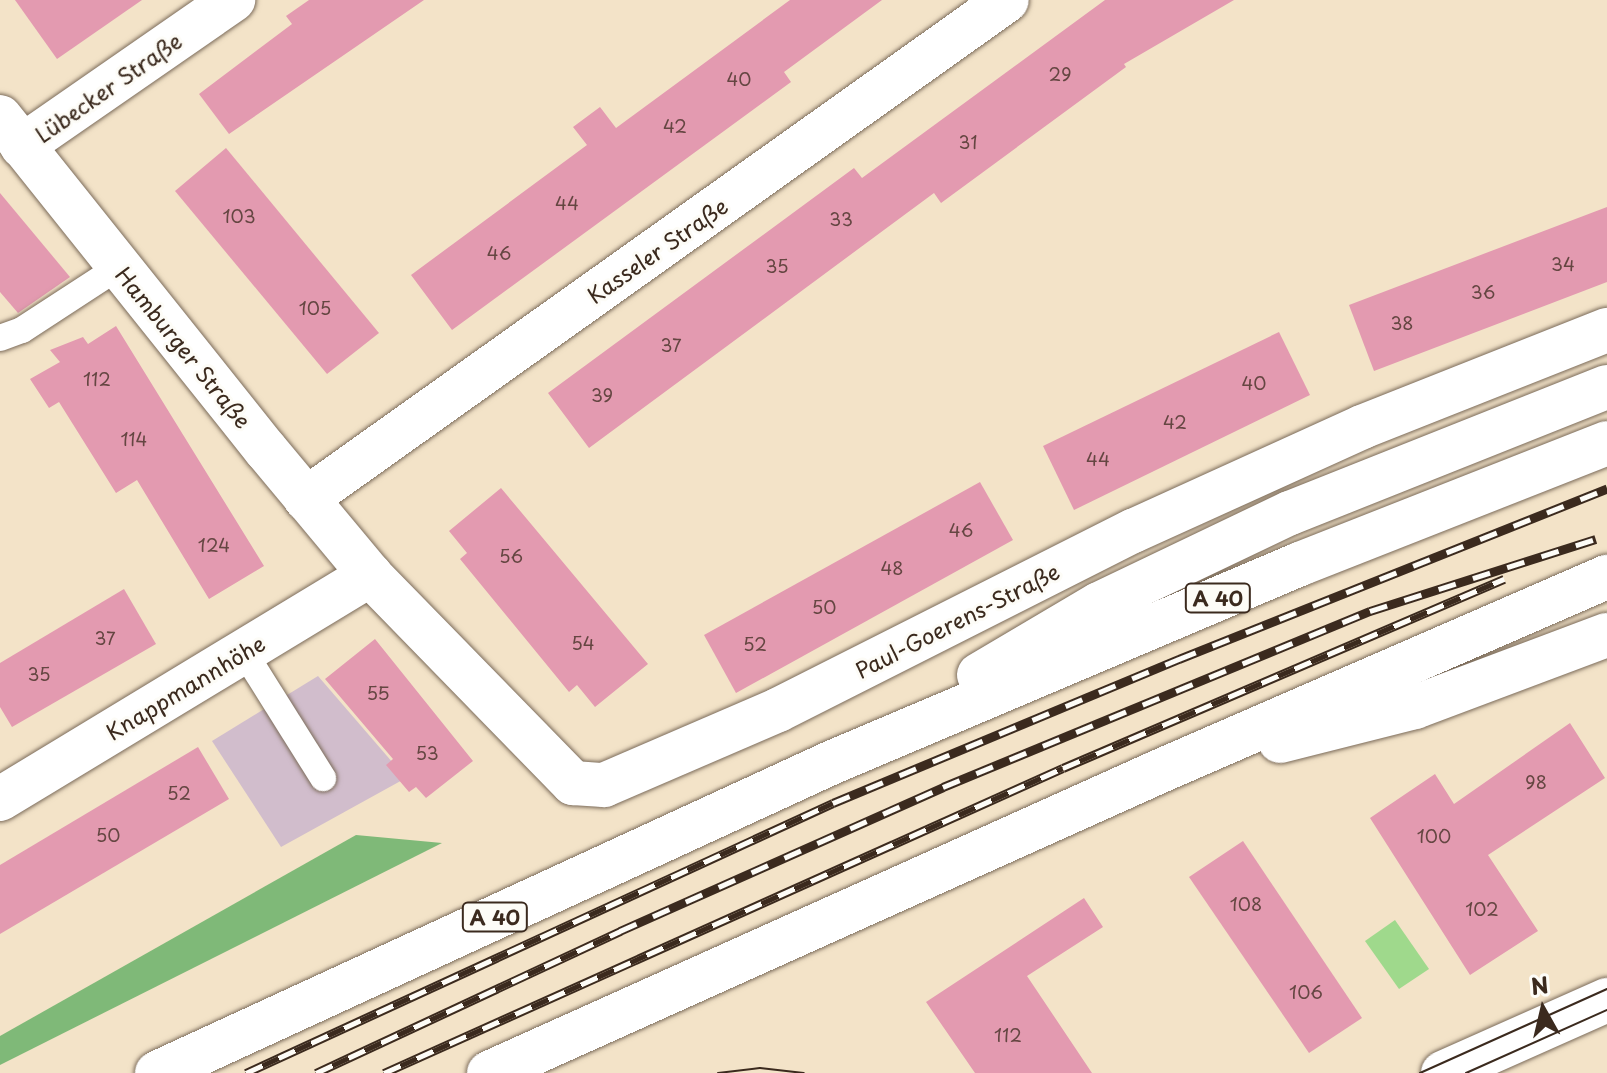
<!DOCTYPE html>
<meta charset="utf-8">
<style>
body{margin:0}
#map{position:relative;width:1607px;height:1073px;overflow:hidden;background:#f3e3c8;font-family:"Playpen Sans",sans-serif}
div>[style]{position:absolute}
.industrial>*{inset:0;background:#d1bdcc}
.green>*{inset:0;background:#9fd98c}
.forest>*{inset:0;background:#7fb978}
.building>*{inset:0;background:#e39ab0}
.roads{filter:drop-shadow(0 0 2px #7b6b5a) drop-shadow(0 0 2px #7b6b5a)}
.service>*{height:26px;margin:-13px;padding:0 13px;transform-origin:13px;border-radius:13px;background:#fff}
.minor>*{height:44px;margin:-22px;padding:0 22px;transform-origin:22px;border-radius:22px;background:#fff}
.motorway>*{height:44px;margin:-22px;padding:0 22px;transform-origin:22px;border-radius:22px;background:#fff}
.tram>*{height:2px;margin:-1px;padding:0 1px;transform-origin:1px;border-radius:1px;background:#3b2a1e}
.rail>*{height:9px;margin-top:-4.5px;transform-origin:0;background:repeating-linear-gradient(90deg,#fdfcf7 0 18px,#3b2a1e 0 36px);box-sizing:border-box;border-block:2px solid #3b2a1e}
span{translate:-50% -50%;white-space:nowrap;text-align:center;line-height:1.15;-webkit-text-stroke:6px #fdfcf7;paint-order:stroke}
.number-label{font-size:18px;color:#654642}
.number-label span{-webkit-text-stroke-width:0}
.shield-label span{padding:2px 6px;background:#fdfcf7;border:2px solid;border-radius:6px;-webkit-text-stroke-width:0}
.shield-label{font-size:20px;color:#3b2a1e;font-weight:700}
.street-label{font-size:22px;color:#3b2a1e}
.north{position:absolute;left:1503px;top:969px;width:80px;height:80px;-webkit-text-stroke:6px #fdfcf7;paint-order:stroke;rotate:352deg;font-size:22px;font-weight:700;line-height:32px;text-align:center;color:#3b2a1e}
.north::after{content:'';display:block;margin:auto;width:28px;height:36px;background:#3b2a1e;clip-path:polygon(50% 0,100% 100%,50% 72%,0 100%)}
</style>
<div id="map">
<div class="industrial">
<i style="clip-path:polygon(318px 676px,406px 778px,281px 847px,212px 741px)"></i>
</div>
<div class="green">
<i style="clip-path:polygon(1395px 920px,1429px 969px,1399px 989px,1365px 941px)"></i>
</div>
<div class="forest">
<i style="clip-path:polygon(356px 835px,442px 843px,0 1065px,0 1036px)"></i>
</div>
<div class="building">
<i style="clip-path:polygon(15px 0,142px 0,57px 59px)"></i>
<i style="clip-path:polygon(309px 0,424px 0,229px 134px,199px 94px,292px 24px,286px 16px)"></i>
<i style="clip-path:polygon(790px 0,882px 0,784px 72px,791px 82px,452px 330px,411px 275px,587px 145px,573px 127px,600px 107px,616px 128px)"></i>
<i style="clip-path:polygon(1105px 0,1234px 0,1124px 64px,1126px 67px,941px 203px,934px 193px,589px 448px,548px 393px,854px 168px,862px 178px)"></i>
<i style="clip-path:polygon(226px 148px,379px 333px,327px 374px,175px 191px)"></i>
<i style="clip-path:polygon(0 193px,70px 277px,18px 313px,0 292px)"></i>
<i style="clip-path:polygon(1607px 207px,1607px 282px,1374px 371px,1349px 305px)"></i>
<i style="clip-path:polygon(116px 326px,264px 566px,209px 599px,137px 480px,116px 493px,59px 402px,49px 408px,30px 379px,60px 362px,50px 350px,83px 337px,88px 344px)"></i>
<i style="clip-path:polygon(1279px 332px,1310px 395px,1074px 510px,1043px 446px)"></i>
<i style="clip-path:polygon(980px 482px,1013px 540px,736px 693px,704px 635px)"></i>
<i style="clip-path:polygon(501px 488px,648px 664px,595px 707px,577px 685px,569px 692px,460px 559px,467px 553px,449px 531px)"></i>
<i style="clip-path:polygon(124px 589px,156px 644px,12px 727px,0 707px,0 663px)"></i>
<i style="clip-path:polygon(375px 639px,473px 761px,426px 798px,416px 787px,409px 792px,386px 765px,393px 759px,325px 679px)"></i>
<i style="clip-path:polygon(1570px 723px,1605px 778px,1488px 855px,1538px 931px,1470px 975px,1370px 818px,1435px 774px,1454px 804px)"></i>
<i style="clip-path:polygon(198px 747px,229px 799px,0 934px,0 865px)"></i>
<i style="clip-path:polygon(1243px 841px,1362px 1018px,1309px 1053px,1189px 877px)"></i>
<i style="clip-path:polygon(1084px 898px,1103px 927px,1027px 976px,1092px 1073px,975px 1073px,926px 1002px)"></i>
</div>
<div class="roads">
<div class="service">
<i style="left:0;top:338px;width:23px;rotate:-20deg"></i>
<i style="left:22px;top:330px;width:117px;rotate:-33.1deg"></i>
<i style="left:244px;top:652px;width:149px;rotate:57.9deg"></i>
</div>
<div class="minor">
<i style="left:0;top:117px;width:426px;rotate:51.4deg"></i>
<i style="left:266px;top:450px;width:163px;rotate:50.2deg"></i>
<i style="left:370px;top:575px;width:291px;rotate:45.7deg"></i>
<i style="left:573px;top:783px;width:31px;rotate:4deg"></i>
<i style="left:604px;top:785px;width:189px;rotate:-23.3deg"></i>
<i style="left:778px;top:710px;width:398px;rotate:-26.8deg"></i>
<i style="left:1133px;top:531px;width:252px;rotate:-24.4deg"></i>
<i style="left:1362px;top:427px;width:264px;rotate:-21.6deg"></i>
<i style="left:22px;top:146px;width:257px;rotate:-34.7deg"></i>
<i style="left:306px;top:499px;width:860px;rotate:-35.44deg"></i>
<i style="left:0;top:799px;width:433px;rotate:-31.2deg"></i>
<i style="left:1443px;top:1073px;width:180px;rotate:-24deg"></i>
</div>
<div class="motorway">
<i style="left:979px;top:675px;width:139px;rotate:-30.6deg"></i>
<i style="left:1099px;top:604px;width:212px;rotate:-25.5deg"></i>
<i style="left:1290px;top:513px;width:341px;rotate:-21.7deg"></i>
<i style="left:1280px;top:741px;width:139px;rotate:-14.1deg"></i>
<i style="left:1415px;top:707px;width:205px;rotate:-20.6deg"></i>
<i style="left:157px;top:1073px;width:744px;rotate:-24.71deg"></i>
<i style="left:833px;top:762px;width:507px;rotate:-22.98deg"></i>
<i style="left:1300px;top:564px;width:330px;rotate:-21.5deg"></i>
<i style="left:489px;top:1073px;width:734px;rotate:-24.22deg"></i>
<i style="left:1158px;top:772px;width:490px;rotate:-23.5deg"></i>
</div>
</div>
<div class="tram">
<i style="left:718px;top:1073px;width:42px;rotate:-6.8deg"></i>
<i style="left:760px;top:1068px;width:44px;rotate:6.5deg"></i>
<i style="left:1420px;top:1073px;width:205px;rotate:-24.2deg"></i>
<i style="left:1466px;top:1073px;width:154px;rotate:-24.1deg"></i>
</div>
<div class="rail">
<i style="left:246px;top:1073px;width:646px;rotate:-24.7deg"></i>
<i style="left:833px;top:803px;width:375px;rotate:-22.6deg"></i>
<i style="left:1179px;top:659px;width:461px;rotate:-21.7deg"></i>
<i style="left:316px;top:1073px;width:336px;rotate:-25deg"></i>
<i style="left:620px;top:931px;width:354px;rotate:-24deg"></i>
<i style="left:943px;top:787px;width:462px;rotate:-22.4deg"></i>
<i style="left:1370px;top:611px;width:237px;rotate:-17.7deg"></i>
<i style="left:384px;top:1073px;width:744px;rotate:-24.19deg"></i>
<i style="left:1063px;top:768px;width:480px;rotate:-23.2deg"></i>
</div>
<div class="number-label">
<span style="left:1060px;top:74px">29</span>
<span style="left:739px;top:79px">40</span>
<span style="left:675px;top:126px">42</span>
<span style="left:968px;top:142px">31</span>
<span style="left:567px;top:203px">44</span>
<span style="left:239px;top:216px">103</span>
<span style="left:841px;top:219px">33</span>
<span style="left:499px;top:253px">46</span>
<span style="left:1563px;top:264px">34</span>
<span style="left:777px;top:266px">35</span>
<span style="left:1483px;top:292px">36</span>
<span style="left:315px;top:308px">105</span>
<span style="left:1402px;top:323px">38</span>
<span style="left:671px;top:345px">37</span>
<span style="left:97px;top:379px">112</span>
<span style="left:1254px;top:383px">40</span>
<span style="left:602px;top:395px">39</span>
<span style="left:1175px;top:422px">42</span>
<span style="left:134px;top:439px">114</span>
<span style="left:1098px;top:459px">44</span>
<span style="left:961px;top:530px">46</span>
<span style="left:214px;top:545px">124</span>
<span style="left:511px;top:556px">56</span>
<span style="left:892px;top:568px">48</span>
<span style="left:824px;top:607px">50</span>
<span style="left:105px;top:638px">37</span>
<span style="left:583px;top:643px">54</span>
<span style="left:755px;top:644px">52</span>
<span style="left:39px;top:674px">35</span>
<span style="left:378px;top:693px">55</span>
<span style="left:427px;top:753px">53</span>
<span style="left:1536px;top:782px">98</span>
<span style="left:179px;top:793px">52</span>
<span style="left:108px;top:835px">50</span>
<span style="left:1434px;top:836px">100</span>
<span style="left:1246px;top:904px">108</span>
<span style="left:1482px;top:909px">102</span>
<span style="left:1306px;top:992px">106</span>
<span style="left:1008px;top:1035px">112</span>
</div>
<div class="shield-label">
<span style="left:1218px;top:598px">A 40</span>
<span style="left:495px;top:917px">A 40</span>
</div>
<div class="street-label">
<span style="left:108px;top:87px;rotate:-35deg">Lübecker Straße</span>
<span style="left:657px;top:250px;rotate:-35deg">Kasseler Straße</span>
<span style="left:184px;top:347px;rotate:51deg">Hamburger Straße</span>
<span style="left:957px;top:620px;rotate:-27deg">Paul-Goerens-Straße</span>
<span style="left:185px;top:687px;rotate:-31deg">Knappmannhöhe</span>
</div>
<div class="north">N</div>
</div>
